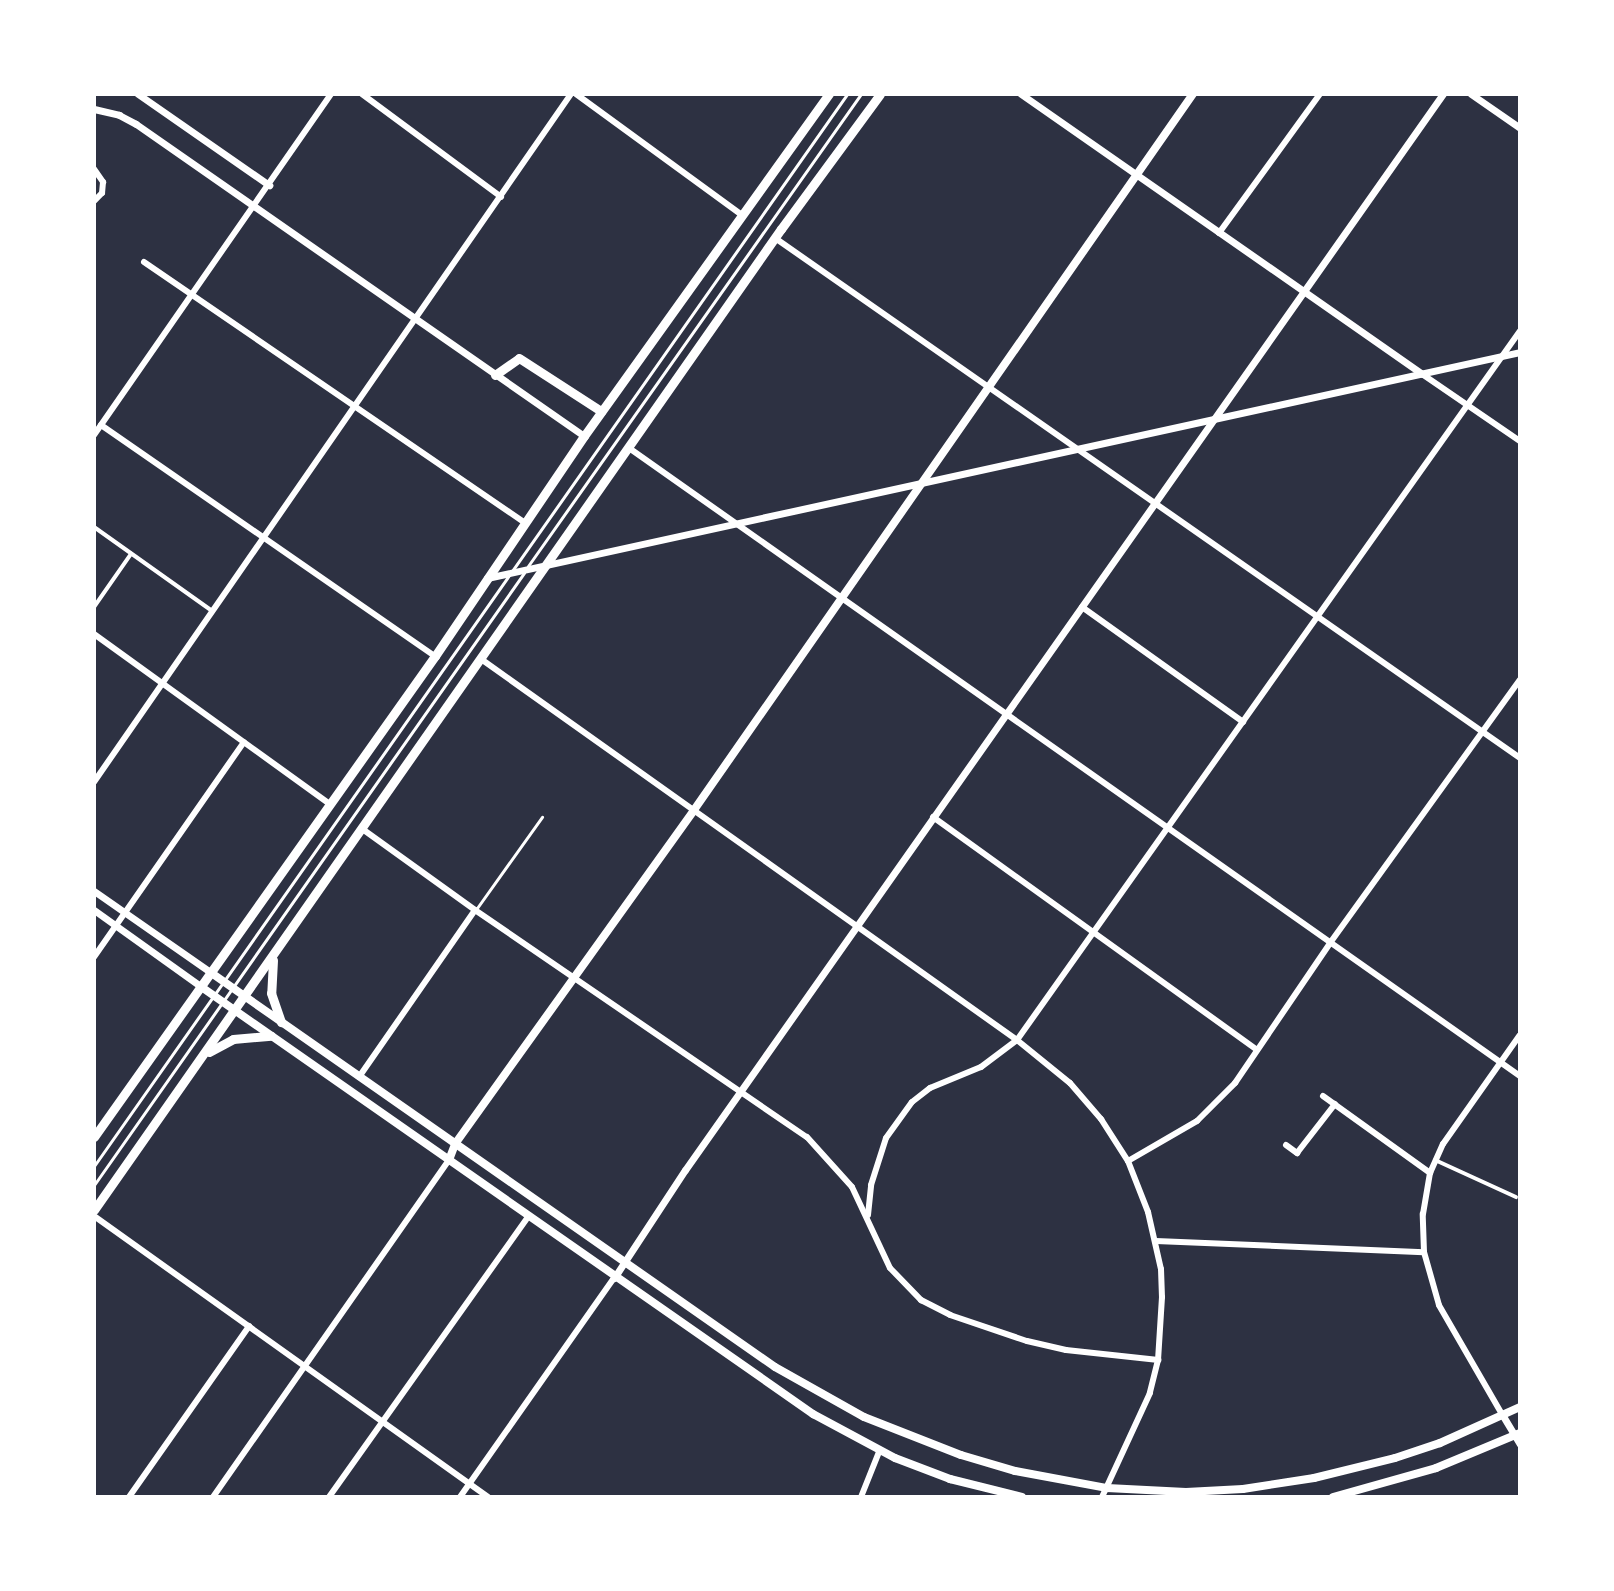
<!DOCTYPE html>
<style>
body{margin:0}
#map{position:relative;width:1614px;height:1591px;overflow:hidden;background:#2d3142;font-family:Roboto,sans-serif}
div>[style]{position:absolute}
.service>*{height:3px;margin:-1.5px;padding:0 1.5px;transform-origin:1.5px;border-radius:1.5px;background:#fff}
.pedestrian>*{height:4px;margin:-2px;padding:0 2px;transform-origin:2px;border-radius:2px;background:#fff}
.minor>*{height:6px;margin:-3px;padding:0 3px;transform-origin:3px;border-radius:3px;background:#fff}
.tertiary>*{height:7px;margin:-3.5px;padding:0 3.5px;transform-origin:3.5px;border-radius:3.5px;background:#fff}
.secondary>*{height:8px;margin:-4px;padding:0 4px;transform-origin:4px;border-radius:4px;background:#fff}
.primary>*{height:9px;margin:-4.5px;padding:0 4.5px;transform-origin:4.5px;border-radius:4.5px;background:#fff}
span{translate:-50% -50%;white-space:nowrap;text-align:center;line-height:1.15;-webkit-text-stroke:6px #fff;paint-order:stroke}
.frame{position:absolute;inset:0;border:96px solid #fff;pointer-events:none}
</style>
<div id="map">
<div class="service">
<i style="left:528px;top:566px;width:578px;rotate:-54.8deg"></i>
<i style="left:477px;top:908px;width:112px;rotate:-54.5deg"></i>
<i style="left:94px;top:1166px;width:1310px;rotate:-54.91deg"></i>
<i style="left:94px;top:1185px;width:748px;rotate:-54.91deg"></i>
</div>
<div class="pedestrian">
<i style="left:94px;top:527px;width:145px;rotate:35.4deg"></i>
<i style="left:94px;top:607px;width:65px;rotate:-55.1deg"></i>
<i style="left:1435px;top:1160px;width:89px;rotate:24.6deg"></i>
</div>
<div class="minor">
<i style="left:362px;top:94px;width:173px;rotate:36.5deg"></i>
<i style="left:576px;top:94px;width:207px;rotate:36.1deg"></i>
<i style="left:94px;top:169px;width:16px;rotate:55deg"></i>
<i style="left:103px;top:182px;width:11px;rotate:95deg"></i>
<i style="left:102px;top:193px;width:11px;rotate:135deg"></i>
<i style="left:1219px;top:233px;width:172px;rotate:-54deg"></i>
<i style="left:775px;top:238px;width:909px;rotate:34.91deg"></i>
<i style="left:144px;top:262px;width:462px;rotate:34.4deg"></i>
<i style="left:1422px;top:374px;width:119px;rotate:34.4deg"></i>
<i style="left:101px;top:425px;width:406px;rotate:34.7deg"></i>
<i style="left:94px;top:435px;width:415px;rotate:-55.2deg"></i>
<i style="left:629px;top:448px;width:1090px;rotate:35.18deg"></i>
<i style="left:1082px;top:607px;width:198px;rotate:35.5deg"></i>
<i style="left:94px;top:634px;width:291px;rotate:35.8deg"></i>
<i style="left:481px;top:659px;width:658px;rotate:35.41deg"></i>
<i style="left:1017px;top:1040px;width:68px;rotate:39.1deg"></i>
<i style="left:1070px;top:1083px;width:48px;rotate:49.3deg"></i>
<i style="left:1101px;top:1119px;width:50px;rotate:57.3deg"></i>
<i style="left:1128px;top:1161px;width:55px;rotate:68.6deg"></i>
<i style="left:1148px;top:1212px;width:58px;rotate:77.2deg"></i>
<i style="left:1161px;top:1269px;width:28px;rotate:88deg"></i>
<i style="left:1162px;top:1297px;width:63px;rotate:93.6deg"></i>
<i style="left:1158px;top:1360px;width:34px;rotate:104deg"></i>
<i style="left:1150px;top:1393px;width:115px;rotate:114.8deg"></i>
<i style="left:94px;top:782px;width:837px;rotate:-55.27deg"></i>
<i style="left:933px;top:817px;width:399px;rotate:35.7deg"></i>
<i style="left:361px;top:828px;width:140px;rotate:35.7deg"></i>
<i style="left:475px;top:910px;width:402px;rotate:34.4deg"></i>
<i style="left:807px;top:1137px;width:67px;rotate:48deg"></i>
<i style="left:852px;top:1187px;width:89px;rotate:64.9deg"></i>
<i style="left:890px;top:1268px;width:45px;rotate:45.9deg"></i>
<i style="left:921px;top:1300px;width:33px;rotate:27deg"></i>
<i style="left:950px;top:1315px;width:81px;rotate:18.7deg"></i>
<i style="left:1027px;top:1341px;width:40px;rotate:13deg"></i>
<i style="left:1066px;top:1350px;width:93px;rotate:6.2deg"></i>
<i style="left:94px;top:957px;width:262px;rotate:-55.1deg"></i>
<i style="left:359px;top:1077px;width:203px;rotate:-55.2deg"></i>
<i style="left:1323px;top:1096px;width:132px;rotate:35.7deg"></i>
<i style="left:1286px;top:1145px;width:14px;rotate:36deg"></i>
<i style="left:1297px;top:1153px;width:62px;rotate:-52.2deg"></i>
<i style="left:1128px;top:1161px;width:80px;rotate:-30.1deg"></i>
<i style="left:1197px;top:1121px;width:54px;rotate:-45deg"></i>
<i style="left:1235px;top:1083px;width:169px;rotate:-55.8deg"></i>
<i style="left:1330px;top:943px;width:324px;rotate:-54.2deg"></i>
<i style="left:868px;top:1215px;width:30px;rotate:-84deg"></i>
<i style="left:871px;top:1185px;width:49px;rotate:-72.3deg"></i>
<i style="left:886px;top:1138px;width:44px;rotate:-54.2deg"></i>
<i style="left:912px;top:1102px;width:23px;rotate:-38deg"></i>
<i style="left:930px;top:1088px;width:55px;rotate:-22.4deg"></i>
<i style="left:981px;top:1067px;width:45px;rotate:-36.9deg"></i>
<i style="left:1017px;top:1040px;width:869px;rotate:-54.65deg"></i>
<i style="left:94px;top:1216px;width:484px;rotate:35.5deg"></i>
<i style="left:1156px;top:1241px;width:268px;rotate:2.4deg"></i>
<i style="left:1503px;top:1416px;width:128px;rotate:-120deg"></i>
<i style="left:1439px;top:1305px;width:55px;rotate:-105.8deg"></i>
<i style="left:1424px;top:1252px;width:38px;rotate:-92deg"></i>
<i style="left:1423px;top:1214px;width:42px;rotate:-80.3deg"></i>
<i style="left:1430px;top:1173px;width:32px;rotate:-66deg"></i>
<i style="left:1443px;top:1144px;width:133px;rotate:-54.8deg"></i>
<i style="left:129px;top:1497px;width:209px;rotate:-54.9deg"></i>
<i style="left:213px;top:1497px;width:411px;rotate:-55deg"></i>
<i style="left:329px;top:1497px;width:345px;rotate:-54.6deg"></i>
<i style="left:460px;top:1497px;width:268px;rotate:-54.9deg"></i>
<i style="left:861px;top:1497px;width:48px;rotate:-68.2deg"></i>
</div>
<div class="tertiary">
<i style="left:138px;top:94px;width:160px;rotate:34.8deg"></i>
<i style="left:1021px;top:94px;width:489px;rotate:34.9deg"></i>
<i style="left:1471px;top:94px;width:60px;rotate:34.8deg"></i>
<i style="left:94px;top:109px;width:26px;rotate:13deg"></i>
<i style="left:119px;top:115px;width:19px;rotate:28deg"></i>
<i style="left:136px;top:124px;width:546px;rotate:34.85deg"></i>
<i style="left:487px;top:578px;width:1057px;rotate:-12.34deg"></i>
<i style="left:94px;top:891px;width:141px;rotate:34.9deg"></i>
<i style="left:94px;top:910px;width:130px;rotate:35.6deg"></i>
<i style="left:614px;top:1278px;width:129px;rotate:-56.7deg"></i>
<i style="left:685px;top:1170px;width:1316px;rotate:-54.84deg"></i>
<i style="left:1503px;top:1416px;width:33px;rotate:59deg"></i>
</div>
<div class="secondary">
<i style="left:210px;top:972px;width:689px;rotate:34.96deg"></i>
<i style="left:775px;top:1367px;width:102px;rotate:29.3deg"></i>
<i style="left:864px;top:1417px;width:104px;rotate:21.4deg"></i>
<i style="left:961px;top:1455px;width:56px;rotate:16.5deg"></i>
<i style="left:1015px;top:1471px;width:94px;rotate:10.5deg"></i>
<i style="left:1107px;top:1488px;width:79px;rotate:2.9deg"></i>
<i style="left:1186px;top:1492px;width:57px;rotate:-3deg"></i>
<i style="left:1243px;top:1489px;width:72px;rotate:-8.8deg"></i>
<i style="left:1314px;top:1478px;width:83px;rotate:-13.9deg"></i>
<i style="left:1395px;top:1458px;width:47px;rotate:-18.4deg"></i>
<i style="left:1440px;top:1443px;width:88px;rotate:-24.2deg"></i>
<i style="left:200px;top:986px;width:748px;rotate:34.92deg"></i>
<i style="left:813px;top:1414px;width:93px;rotate:28.2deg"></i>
<i style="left:895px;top:1458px;width:59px;rotate:20.9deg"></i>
<i style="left:950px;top:1479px;width:74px;rotate:14deg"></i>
<i style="left:449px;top:1160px;width:17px;rotate:-69deg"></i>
<i style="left:455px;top:1144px;width:411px;rotate:-54.4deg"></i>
<i style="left:694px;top:810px;width:873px;rotate:-55.13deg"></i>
<i style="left:1333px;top:1497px;width:107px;rotate:-15.7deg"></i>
<i style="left:1436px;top:1468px;width:91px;rotate:-22.6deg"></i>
</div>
<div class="primary">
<i style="left:495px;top:375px;width:29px;rotate:-35deg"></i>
<i style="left:519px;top:358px;width:98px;rotate:32.9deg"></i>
<i style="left:273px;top:960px;width:33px;rotate:93deg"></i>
<i style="left:271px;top:993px;width:31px;rotate:71deg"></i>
<i style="left:209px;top:1052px;width:27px;rotate:-28deg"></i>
<i style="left:233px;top:1039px;width:38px;rotate:-5deg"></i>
<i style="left:94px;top:1137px;width:590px;rotate:-54.67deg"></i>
<i style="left:435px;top:656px;width:266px;rotate:-55.9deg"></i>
<i style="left:584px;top:436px;width:421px;rotate:-54.4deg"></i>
<i style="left:94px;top:1210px;width:1198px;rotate:-55deg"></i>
<i style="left:781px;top:229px;width:167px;rotate:-53.7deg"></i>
</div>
<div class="frame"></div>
</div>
